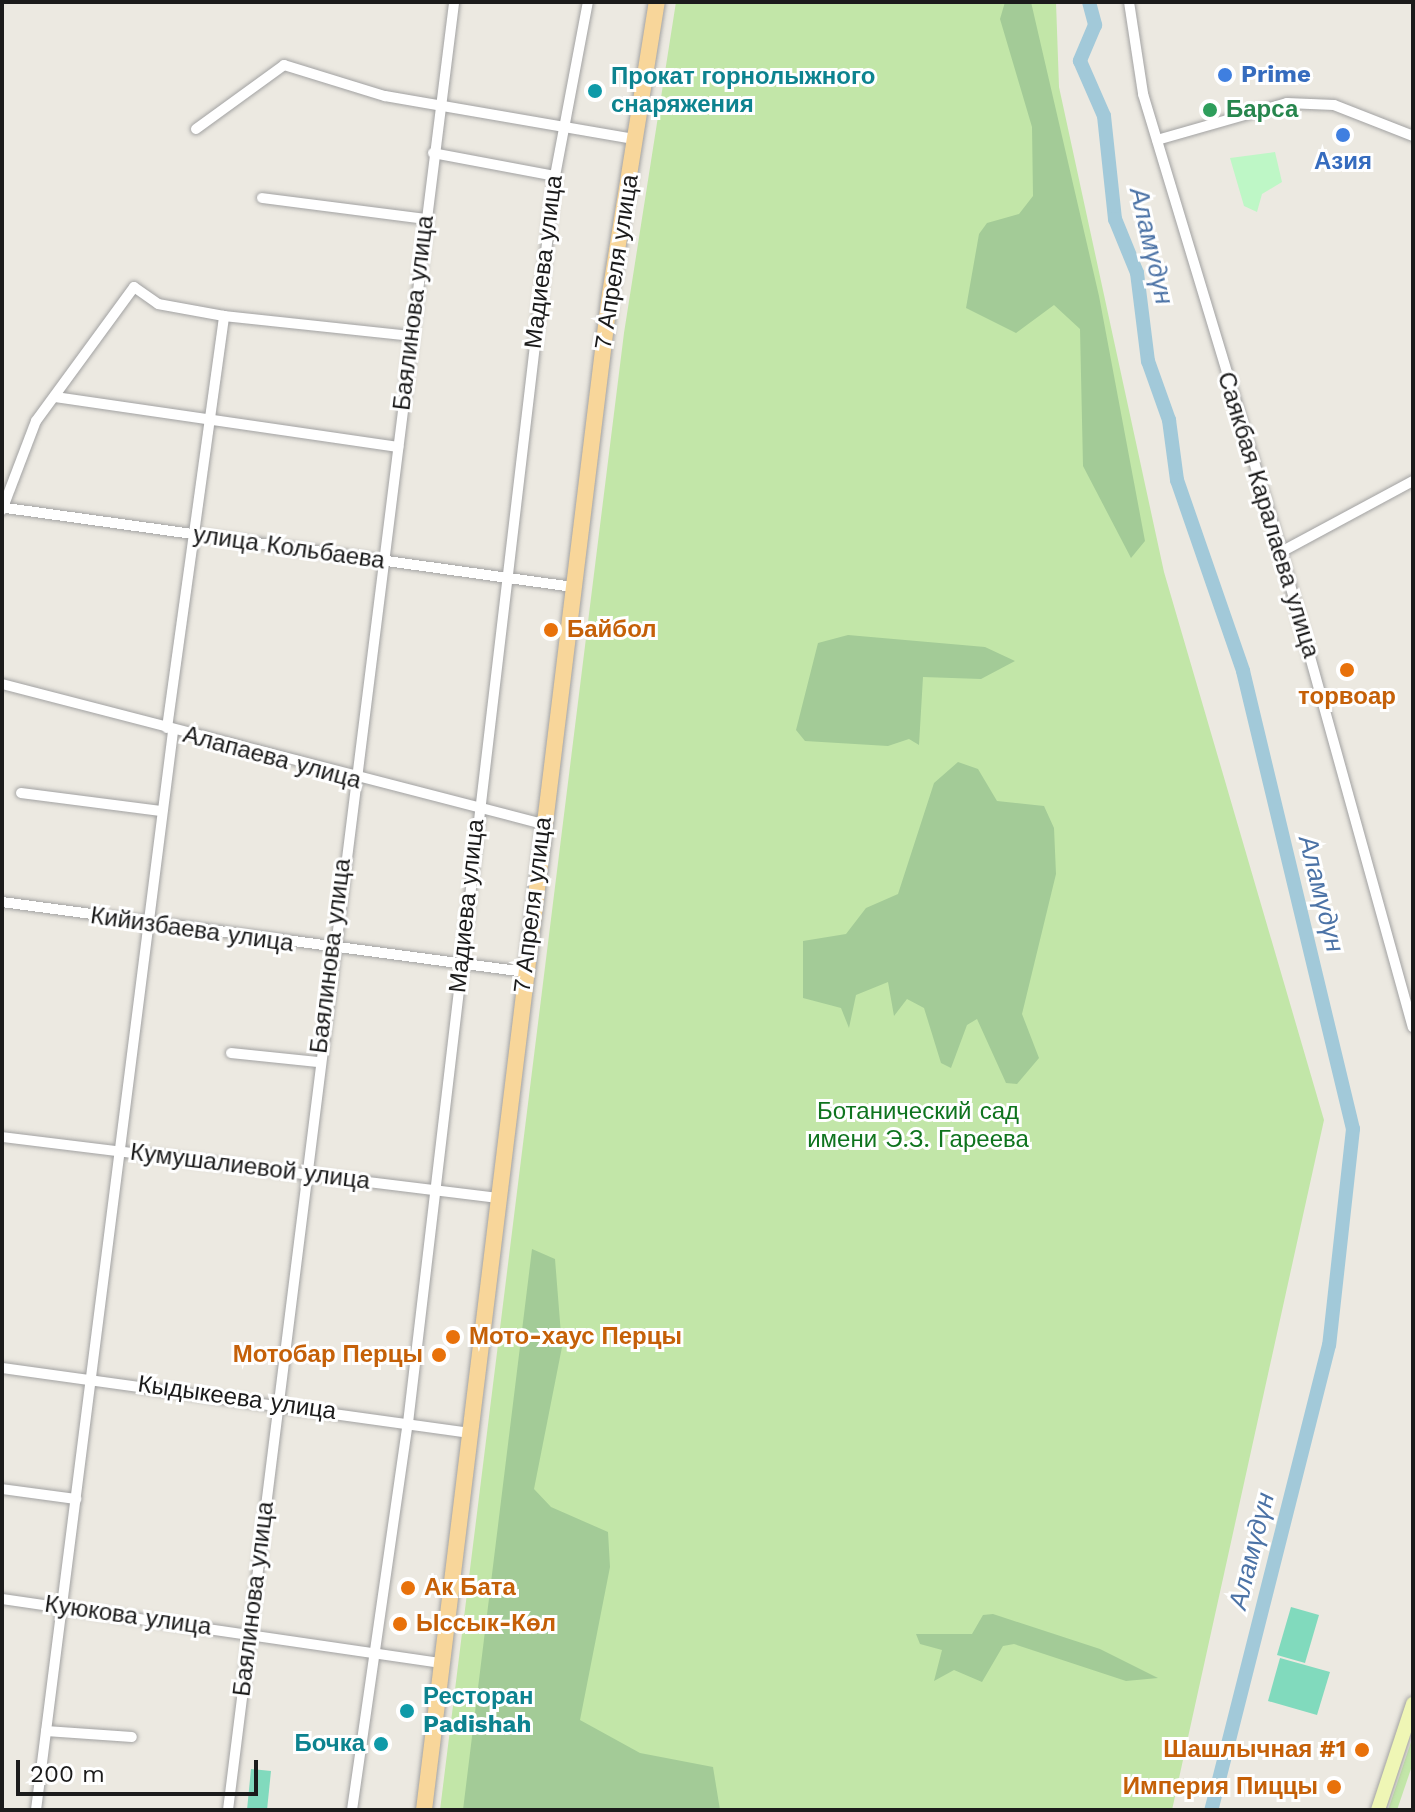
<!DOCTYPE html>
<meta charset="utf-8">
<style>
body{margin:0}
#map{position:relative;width:1415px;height:1812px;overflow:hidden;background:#ece9e1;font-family:"Work Sans",sans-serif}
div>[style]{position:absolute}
.grass>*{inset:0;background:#c2e6a8}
.forest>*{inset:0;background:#a3cb97}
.park>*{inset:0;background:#bef7c6}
.pitch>*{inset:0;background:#81dabd}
.river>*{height:14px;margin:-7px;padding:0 7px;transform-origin:7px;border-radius:7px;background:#a2c9d9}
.roads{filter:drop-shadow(0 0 2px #a2a2a2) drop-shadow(0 0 2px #a2a2a2)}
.street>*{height:10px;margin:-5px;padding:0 5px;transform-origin:5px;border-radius:5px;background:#fff}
.secondary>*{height:14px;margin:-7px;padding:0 7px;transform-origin:7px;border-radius:7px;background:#eff6b5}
.primary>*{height:16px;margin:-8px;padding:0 8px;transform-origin:8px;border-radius:8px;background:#f8d69a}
.dots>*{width:22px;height:22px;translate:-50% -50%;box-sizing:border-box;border:4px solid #fff;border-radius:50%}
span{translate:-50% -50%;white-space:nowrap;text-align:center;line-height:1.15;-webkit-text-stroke:6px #fff;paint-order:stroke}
.shop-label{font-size:24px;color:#366cbe;font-weight:700}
.left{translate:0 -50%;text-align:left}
.culture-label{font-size:24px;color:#0d838f;font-weight:700}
.right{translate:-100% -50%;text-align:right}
.leisure-label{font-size:24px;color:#27864d;font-weight:700}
.street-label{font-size:24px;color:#1b1b1b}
.food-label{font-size:24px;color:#c56008;font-weight:700}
.park-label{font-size:24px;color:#0f741e}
.water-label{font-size:26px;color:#4c73a6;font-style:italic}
.frame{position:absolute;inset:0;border:4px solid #1b1b1b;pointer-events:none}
.scale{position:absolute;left:16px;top:1760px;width:242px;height:36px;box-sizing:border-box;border:4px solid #1b1b1b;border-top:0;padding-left:10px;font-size:24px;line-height:28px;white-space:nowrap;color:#1b1b1b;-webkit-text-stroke:6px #fff;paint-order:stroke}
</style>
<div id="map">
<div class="grass">
<i style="clip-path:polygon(676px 2px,1056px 2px,1059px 87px,1164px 572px,1324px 1120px,1172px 1810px,440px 1810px,624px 333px)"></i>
<i style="clip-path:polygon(1413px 1736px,1413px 1763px,1397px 1810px,1388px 1810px)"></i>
</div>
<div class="forest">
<i style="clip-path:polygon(1005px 2px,1031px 2px,1099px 296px,1145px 541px,1131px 558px,1083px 466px,1080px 329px,1054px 305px,1016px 333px,966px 308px,979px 234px,987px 223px,1019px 214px,1033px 196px,1032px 127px,1000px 19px)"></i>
<i style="clip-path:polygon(848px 635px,985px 647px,1015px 661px,981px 679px,923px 677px,919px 745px,909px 739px,888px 746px,805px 741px,796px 730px,818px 643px)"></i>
<i style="clip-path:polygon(958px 762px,978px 769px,997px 801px,1044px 806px,1054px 828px,1056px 874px,1022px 1014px,1039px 1058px,1017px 1084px,1006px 1083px,977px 1019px,967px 1025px,951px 1068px,941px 1063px,924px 1008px,907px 999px,894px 1016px,888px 982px,856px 995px,849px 1028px,841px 1008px,803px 998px,803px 941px,846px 934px,866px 908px,898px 894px,934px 783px)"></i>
<i style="clip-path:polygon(532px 1249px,555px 1259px,562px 1347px,534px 1489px,551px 1507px,608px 1532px,610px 1567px,580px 1720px,640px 1753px,713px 1767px,720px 1810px,463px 1810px)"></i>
<i style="clip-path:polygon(993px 1614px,1100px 1649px,1158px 1678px,1126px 1681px,1014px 1644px,1003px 1646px,982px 1682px,954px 1670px,934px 1681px,942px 1650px,920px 1644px,916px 1634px,972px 1634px,983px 1615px)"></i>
</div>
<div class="park">
<i style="clip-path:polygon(1275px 152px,1282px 182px,1262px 194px,1257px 212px,1244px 206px,1230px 158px)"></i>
</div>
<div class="pitch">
<i style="clip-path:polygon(1291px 1607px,1319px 1615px,1305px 1663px,1277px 1655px)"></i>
<i style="clip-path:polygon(1280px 1658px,1330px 1672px,1317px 1715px,1268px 1701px)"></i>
<i style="clip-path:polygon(251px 1769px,271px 1771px,267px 1810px,247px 1810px)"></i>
</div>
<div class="river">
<i style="left:1089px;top:2px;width:24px;rotate:75deg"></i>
<i style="left:1095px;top:25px;width:39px;rotate:113deg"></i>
<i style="left:1080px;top:61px;width:60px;rotate:66.4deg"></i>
<i style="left:1104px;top:116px;width:104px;rotate:83.9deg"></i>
<i style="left:1115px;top:219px;width:58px;rotate:67.8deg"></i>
<i style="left:1137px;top:273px;width:89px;rotate:82.9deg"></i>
<i style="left:1148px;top:361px;width:63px;rotate:70.4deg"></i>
<i style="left:1169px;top:420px;width:61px;rotate:82.4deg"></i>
<i style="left:1177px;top:480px;width:202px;rotate:70.9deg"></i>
<i style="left:1243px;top:671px;width:471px;rotate:76.5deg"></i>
<i style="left:1353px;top:1129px;width:217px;rotate:96.3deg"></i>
<i style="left:1329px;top:1345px;width:480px;rotate:104.2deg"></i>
</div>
<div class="roads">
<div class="street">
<i style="left:1129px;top:2px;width:93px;rotate:81.3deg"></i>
<i style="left:1143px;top:94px;width:478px;rotate:73.2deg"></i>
<i style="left:1281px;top:552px;width:493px;rotate:74.5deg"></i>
<i style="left:196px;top:129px;width:109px;rotate:-36deg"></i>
<i style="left:284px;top:65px;width:106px;rotate:17.1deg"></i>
<i style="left:385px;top:96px;width:254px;rotate:9.8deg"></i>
<i style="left:1157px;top:140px;width:135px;rotate:-15.9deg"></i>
<i style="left:1287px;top:103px;width:47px;rotate:2.4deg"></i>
<i style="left:1334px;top:105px;width:85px;rotate:21.4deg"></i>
<i style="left:433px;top:153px;width:124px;rotate:10.7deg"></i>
<i style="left:262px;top:198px;width:164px;rotate:7.3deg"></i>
<i style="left:55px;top:397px;width:347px;rotate:8.3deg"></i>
<i style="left:6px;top:508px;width:572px;rotate:7.93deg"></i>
<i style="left:2px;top:510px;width:95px;rotate:-69.1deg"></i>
<i style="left:36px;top:421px;width:166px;rotate:-53.8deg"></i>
<i style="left:134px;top:287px;width:29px;rotate:35deg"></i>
<i style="left:158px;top:304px;width:67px;rotate:10.3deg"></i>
<i style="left:224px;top:316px;width:187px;rotate:6.1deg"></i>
<i style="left:1281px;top:552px;width:150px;rotate:-28.3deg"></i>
<i style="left:2px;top:684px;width:559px;rotate:14.51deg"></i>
<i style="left:167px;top:728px;width:416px;rotate:-82.1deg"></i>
<i style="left:21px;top:793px;width:141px;rotate:7.3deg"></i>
<i style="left:2px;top:902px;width:528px;rotate:7.62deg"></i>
<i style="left:231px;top:1053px;width:87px;rotate:5.9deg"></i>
<i style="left:2px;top:1137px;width:501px;rotate:7deg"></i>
<i style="left:2px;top:1368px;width:473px;rotate:7.9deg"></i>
<i style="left:2px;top:1489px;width:75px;rotate:7.7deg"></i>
<i style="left:2px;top:1599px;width:446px;rotate:8.3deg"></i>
<i style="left:46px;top:1731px;width:86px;rotate:4deg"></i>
<i style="left:36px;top:1810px;width:1088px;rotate:-82.76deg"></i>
<i style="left:228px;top:1810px;width:1822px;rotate:-82.87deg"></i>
<i style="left:352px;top:1810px;width:391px;rotate:-81.8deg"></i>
<i style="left:408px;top:1423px;width:1256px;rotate:-83.28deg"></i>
<i style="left:555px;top:176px;width:177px;rotate:-79.3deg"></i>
</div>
<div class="secondary">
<i style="left:1378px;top:1810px;width:112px;rotate:-71.7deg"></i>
</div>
<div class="primary">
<i style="left:424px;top:1810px;width:1527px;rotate:-83.01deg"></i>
<i style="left:610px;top:294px;width:296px;rotate:-80.9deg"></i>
</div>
</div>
<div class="dots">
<i style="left:1225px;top:75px;background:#3f7fe0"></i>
<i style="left:595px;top:91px;background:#0f9aa8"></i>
<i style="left:1210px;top:110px;background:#2e9e5b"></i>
<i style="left:1343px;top:135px;background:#3f7fe0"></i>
<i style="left:551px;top:630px;background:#e8710a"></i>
<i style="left:1347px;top:670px;background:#e8710a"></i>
<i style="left:453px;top:1337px;background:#e8710a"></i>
<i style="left:439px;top:1355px;background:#e8710a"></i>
<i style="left:408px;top:1588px;background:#e8710a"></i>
<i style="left:400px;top:1624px;background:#e8710a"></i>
<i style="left:407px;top:1711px;background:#0f9aa8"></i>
<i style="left:381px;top:1744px;background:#0f9aa8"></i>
<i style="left:1362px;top:1750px;background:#e8710a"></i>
<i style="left:1334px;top:1787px;background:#e8710a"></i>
</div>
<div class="shop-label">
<span class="left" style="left:1241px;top:75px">Prime</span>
<span style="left:1343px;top:162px">Азия</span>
</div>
<div class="culture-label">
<span class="left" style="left:611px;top:91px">Прокат горнолыжного<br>снаряжения</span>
<span class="left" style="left:423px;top:1711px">Ресторан<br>Padishah</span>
<span class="right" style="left:365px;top:1744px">Бочка</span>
</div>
<div class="leisure-label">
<span class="left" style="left:1226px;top:110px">Барса</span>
</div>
<div class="street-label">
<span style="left:544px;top:262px;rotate:-83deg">Мадиева улица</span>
<span style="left:617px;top:262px;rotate:-81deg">7 Апреля улица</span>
<span style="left:414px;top:313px;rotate:-83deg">Баялинова улица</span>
<span style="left:1268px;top:515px;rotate:73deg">Саякбая Каралаева улица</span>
<span style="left:289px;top:548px;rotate:8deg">улица Кольбаева</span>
<span style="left:272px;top:758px;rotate:15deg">Алапаева улица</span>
<span style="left:533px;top:905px;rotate:-83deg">7 Апреля улица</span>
<span style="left:467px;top:906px;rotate:-84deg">Мадиева улица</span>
<span style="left:192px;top:930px;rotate:8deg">Кийизбаева улица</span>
<span style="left:331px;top:956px;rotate:-83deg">Баялинова улица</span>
<span style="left:250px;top:1167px;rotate:7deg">Кумушалиевой улица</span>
<span style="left:237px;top:1398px;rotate:8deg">Кыдыкеева улица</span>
<span style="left:254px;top:1599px;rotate:-83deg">Баялинова улица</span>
<span style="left:128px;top:1616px;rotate:8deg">Куюкова улица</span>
</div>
<div class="food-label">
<span class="left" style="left:567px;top:630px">Байбол</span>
<span style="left:1347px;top:697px">торвоар</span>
<span class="left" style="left:469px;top:1337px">Мото-хаус Перцы</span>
<span class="right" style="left:423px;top:1355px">Мотобар Перцы</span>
<span class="left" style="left:424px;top:1588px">Ак Бата</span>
<span class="left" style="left:416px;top:1624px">Ыссык-Көл</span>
<span class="right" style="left:1346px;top:1750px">Шашлычная #1</span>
<span class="right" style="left:1318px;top:1787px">Империя Пиццы</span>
</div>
<div class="park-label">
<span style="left:918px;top:1126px">Ботанический сад<br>имени Э.З. Гареева</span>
</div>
<div class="water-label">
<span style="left:1151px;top:246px;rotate:77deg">Аламүдүн</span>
<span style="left:1321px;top:894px;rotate:76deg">Аламүдүн</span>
<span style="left:1252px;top:1551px;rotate:-76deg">Аламүдүн</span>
</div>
<div class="frame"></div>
<div class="scale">200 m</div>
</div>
